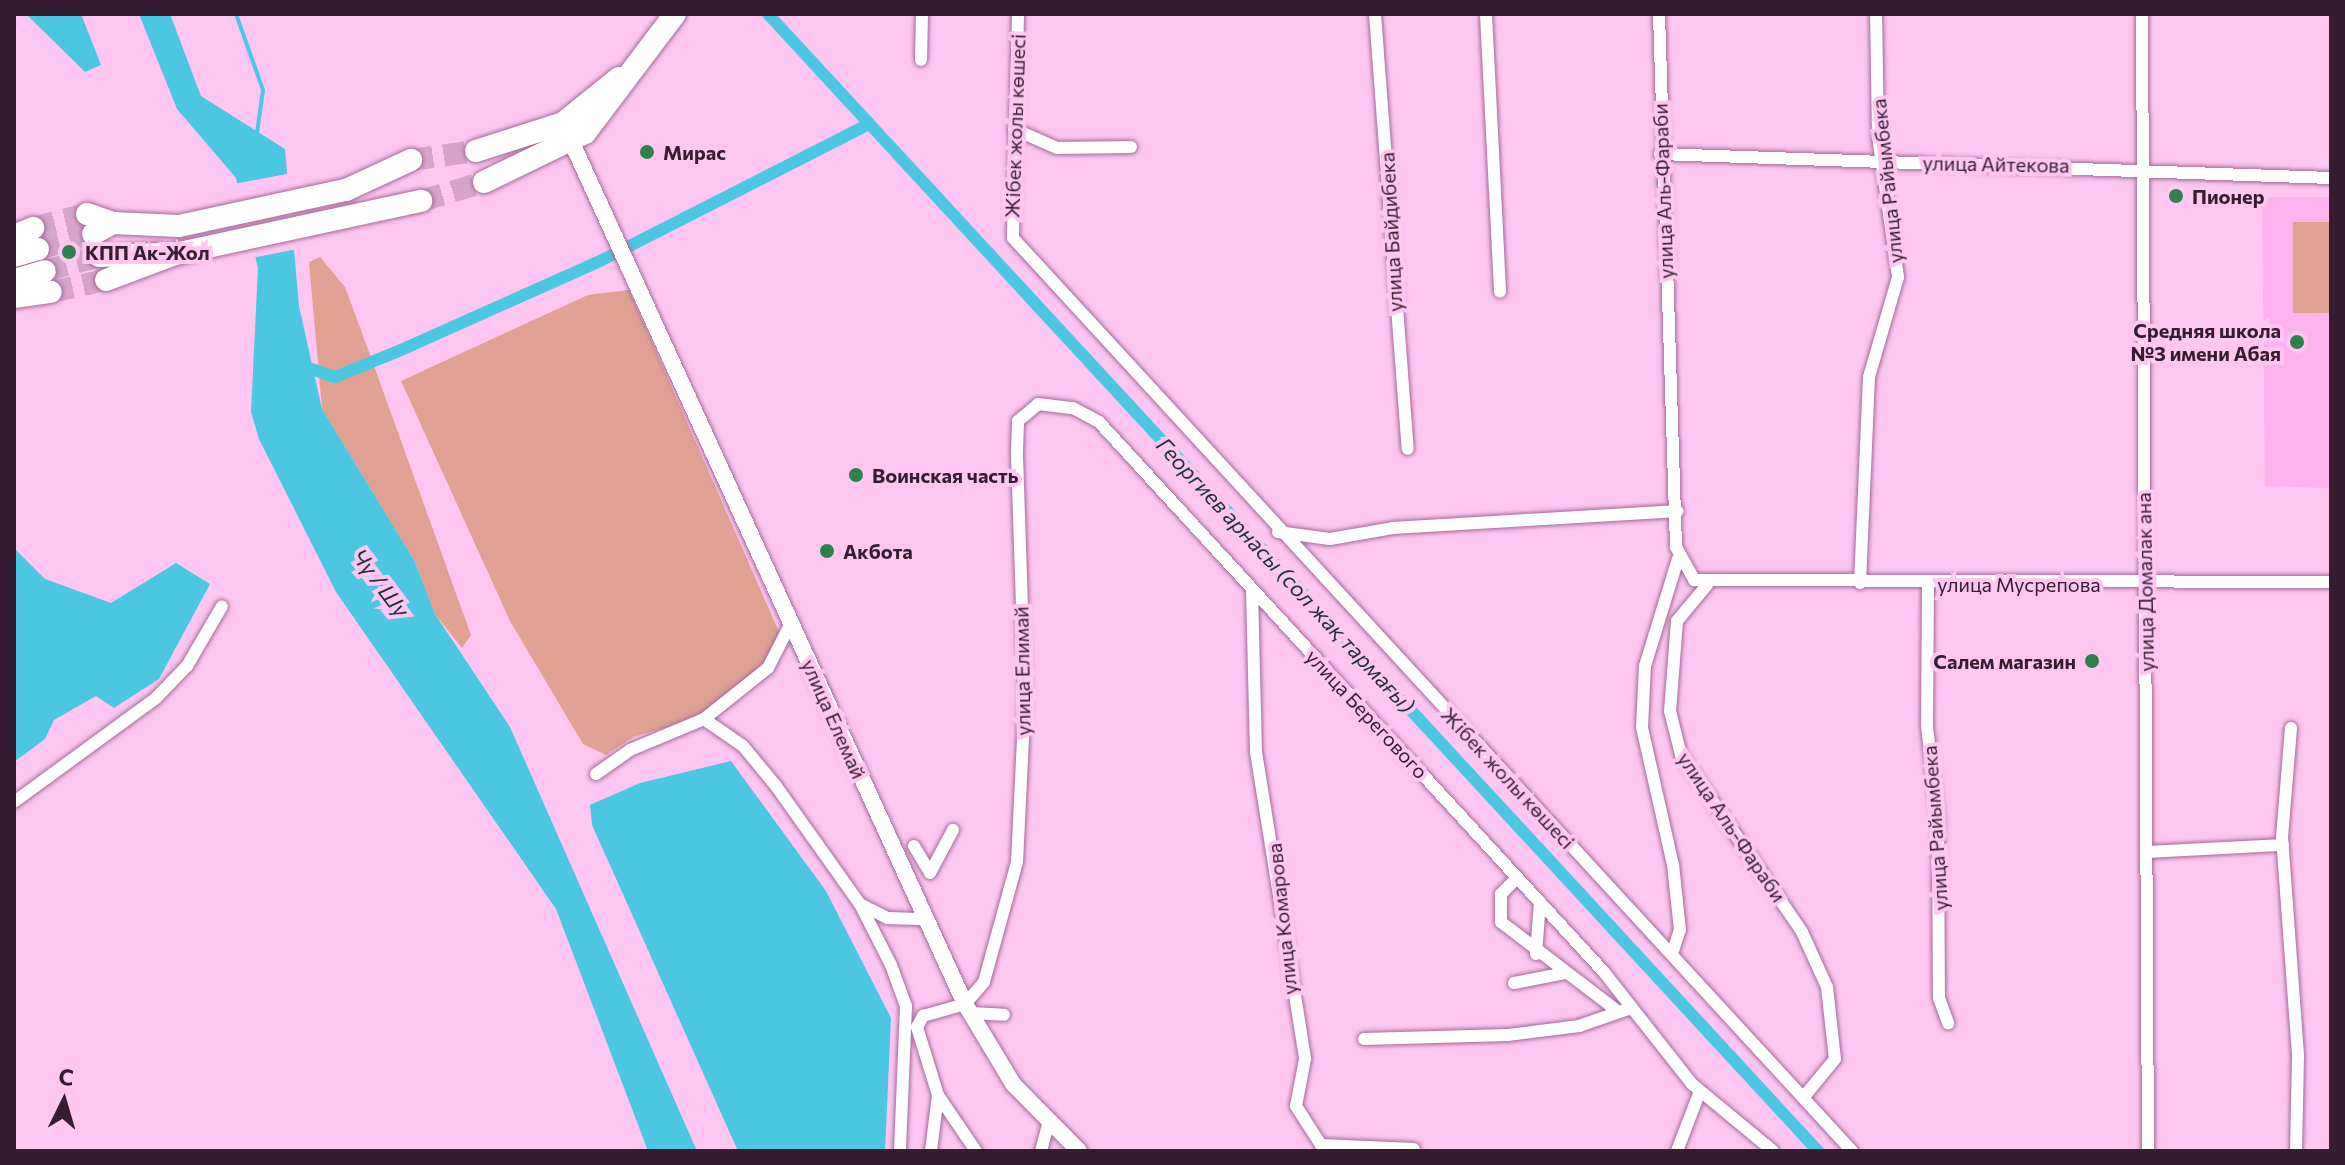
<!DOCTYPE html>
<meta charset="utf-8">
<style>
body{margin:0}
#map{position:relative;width:2345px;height:1165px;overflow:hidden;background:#fec6f1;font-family:Commissioner,sans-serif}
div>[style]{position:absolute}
.built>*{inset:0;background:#fdb3ee}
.green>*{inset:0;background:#e0a192}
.water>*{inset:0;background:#4cc7e1}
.pier>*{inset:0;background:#fec6f1}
.stream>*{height:4px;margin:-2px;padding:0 2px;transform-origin:2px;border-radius:2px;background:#4cc7e1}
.canal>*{height:12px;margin:-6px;padding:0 6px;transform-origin:6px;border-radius:6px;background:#4cc7e1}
.highway-tunnel>*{height:22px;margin-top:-11px;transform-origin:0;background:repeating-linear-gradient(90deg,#d6a4cb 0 22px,transparent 0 33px)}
.roads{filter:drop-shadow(0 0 2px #a6689a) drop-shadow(0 0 2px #a6689a)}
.street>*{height:12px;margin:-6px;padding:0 6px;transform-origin:6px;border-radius:6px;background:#fff}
.secondary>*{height:16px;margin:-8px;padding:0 8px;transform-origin:8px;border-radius:8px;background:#fff}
.highway>*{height:22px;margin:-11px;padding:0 11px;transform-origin:11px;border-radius:11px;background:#fff}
.dots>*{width:22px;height:22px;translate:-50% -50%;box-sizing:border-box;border:4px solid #fec6f1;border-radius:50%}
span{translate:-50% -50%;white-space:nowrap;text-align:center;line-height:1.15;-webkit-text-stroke:8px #fec6f1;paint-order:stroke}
.street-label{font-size:20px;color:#361c31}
.poi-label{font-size:20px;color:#361c31;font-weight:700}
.left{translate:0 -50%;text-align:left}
.right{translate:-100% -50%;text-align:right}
.water-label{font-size:22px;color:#1c3237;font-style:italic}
.frame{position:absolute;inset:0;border:16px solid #361c31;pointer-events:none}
.north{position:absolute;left:24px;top:1061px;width:80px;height:80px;-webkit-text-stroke:6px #fec6f1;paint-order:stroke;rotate:5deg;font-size:22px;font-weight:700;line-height:32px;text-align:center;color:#361c31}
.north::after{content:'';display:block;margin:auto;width:28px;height:36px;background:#361c31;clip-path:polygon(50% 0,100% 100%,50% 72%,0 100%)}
</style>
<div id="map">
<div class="built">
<i style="clip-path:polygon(2262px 197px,2331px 197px,2331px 488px,2265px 486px)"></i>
</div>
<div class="green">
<i style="clip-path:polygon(2293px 222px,2331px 222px,2331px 313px,2293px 313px)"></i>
<i style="clip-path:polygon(320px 257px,345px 287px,365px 341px,471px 635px,462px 648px,435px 614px,414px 560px,322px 409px,309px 262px)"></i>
<i style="clip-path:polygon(629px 290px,779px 632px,777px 650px,705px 716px,633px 737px,606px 755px,583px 744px,510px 621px,401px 381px,588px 295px)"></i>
</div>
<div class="water">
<i style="clip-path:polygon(26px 14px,81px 14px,101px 65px,85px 72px)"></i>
<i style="clip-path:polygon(139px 14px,170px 14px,201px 96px,285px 149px,299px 306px,322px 409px,414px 560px,435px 614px,510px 727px,697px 1151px,648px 1151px,556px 909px,336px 592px,259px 439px,251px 412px,258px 268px,236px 178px,177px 109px)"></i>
<i style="clip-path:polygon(14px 548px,45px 579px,111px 603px,176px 563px,210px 584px,159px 679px,114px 708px,96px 696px,54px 720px,45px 739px,14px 762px)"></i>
<i style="clip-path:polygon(731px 761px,826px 891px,891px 1018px,885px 1151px,738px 1151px,592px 825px,590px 805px,640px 783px)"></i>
</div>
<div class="pier">
<i style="clip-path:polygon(292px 173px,302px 248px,252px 258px,234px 184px)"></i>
</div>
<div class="stream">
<i style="left:236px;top:14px;width:81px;rotate:70.4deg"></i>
<i style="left:263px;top:90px;width:43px;rotate:97.9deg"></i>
</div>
<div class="canal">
<i style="left:768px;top:14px;width:1548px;rotate:47.28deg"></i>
<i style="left:303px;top:366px;width:34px;rotate:19deg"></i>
<i style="left:335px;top:377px;width:71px;rotate:-22.2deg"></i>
<i style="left:401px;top:350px;width:220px;rotate:-24.1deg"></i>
<i style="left:602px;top:260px;width:300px;rotate:-27deg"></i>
</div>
<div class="highway-tunnel">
<i style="left:411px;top:160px;width:66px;rotate:-7.9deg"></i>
<i style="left:421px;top:201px;width:66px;rotate:-16.8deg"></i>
<i style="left:33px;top:228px;width:56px;rotate:-14.5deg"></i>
<i style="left:38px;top:249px;width:57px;rotate:-15.3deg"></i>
<i style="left:45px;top:271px;width:56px;rotate:-15.5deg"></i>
<i style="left:51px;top:292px;width:56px;rotate:-12.3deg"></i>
</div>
<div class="roads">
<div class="street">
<i style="left:1018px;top:14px;width:224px;rotate:91.3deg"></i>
<i style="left:1013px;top:238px;width:1240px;rotate:47.42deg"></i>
<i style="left:1375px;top:14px;width:436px;rotate:85.7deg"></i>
<i style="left:1486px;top:14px;width:278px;rotate:87.1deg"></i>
<i style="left:1659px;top:14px;width:533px;rotate:88.17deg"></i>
<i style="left:1676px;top:547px;width:38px;rotate:61deg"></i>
<i style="left:1694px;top:580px;width:637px;rotate:0.18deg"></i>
<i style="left:2142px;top:14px;width:1137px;rotate:89.7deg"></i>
<i style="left:921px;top:60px;width:46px;rotate:-88.8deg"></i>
<i style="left:1014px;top:129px;width:47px;rotate:23.8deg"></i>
<i style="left:1057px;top:148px;width:74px;rotate:-0.8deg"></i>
<i style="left:1660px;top:154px;width:671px;rotate:2.05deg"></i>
<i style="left:1278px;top:532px;width:52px;rotate:7.7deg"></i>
<i style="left:1330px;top:539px;width:65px;rotate:-9.8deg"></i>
<i style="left:1394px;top:528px;width:284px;rotate:-3.4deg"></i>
<i style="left:1860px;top:583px;width:206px;rotate:-87.5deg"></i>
<i style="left:1869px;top:377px;width:104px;rotate:-73.8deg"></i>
<i style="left:1898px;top:277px;width:141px;rotate:-98.1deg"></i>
<i style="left:1878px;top:137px;width:123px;rotate:-90.9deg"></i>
<i style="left:1928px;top:584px;width:142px;rotate:90.4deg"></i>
<i style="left:1927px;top:726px;width:94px;rotate:83.3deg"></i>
<i style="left:1938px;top:819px;width:179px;rotate:89.7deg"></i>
<i style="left:1939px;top:998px;width:27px;rotate:70deg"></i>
<i style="left:1707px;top:585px;width:47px;rotate:129.8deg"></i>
<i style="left:1677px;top:621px;width:90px;rotate:94.4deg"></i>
<i style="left:1670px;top:711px;width:45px;rotate:76deg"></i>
<i style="left:1681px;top:755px;width:214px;rotate:55.6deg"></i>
<i style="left:1802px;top:932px;width:60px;rotate:65.6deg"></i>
<i style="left:1827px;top:987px;width:72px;rotate:83.7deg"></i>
<i style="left:1835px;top:1059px;width:50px;rotate:129.4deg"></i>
<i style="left:1252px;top:590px;width:162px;rotate:88.6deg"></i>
<i style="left:1256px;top:752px;width:311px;rotate:80.9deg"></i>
<i style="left:1305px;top:1059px;width:48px;rotate:100.8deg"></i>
<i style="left:1296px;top:1106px;width:46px;rotate:57.3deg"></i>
<i style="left:1321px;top:1145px;width:93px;rotate:2.5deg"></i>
<i style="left:704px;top:719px;width:47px;rotate:34.7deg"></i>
<i style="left:743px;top:746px;width:52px;rotate:50.5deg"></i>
<i style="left:776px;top:786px;width:145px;rotate:54.6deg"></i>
<i style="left:860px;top:904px;width:68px;rotate:63.1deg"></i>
<i style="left:891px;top:965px;width:44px;rotate:69.9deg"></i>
<i style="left:906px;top:1006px;width:145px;rotate:92.4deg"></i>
<i style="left:2291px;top:728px;width:109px;rotate:94.7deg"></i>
<i style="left:2282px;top:837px;width:220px;rotate:85.8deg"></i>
<i style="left:2298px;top:1056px;width:95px;rotate:91.2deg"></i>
<i style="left:596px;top:774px;width:42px;rotate:-35.2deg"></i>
<i style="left:630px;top:750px;width:80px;rotate:-22.7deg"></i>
<i style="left:704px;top:719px;width:82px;rotate:-38.6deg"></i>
<i style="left:768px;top:668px;width:51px;rotate:-62.9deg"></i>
<i style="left:14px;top:802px;width:176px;rotate:-36.2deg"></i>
<i style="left:156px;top:698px;width:45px;rotate:-45.9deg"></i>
<i style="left:187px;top:666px;width:69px;rotate:-59.7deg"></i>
<i style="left:914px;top:846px;width:31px;rotate:59deg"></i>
<i style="left:2148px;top:852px;width:135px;rotate:-3deg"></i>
<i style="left:930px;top:873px;width:49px;rotate:-61.9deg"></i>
<i style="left:1517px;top:878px;width:23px;rotate:135deg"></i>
<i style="left:1501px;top:894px;width:28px;rotate:90deg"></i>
<i style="left:1501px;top:922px;width:145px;rotate:37.4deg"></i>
<i style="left:860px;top:904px;width:31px;rotate:27deg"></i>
<i style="left:888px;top:918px;width:37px;rotate:2deg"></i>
<i style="left:1536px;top:954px;width:52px;rotate:-85.6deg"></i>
<i style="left:1672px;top:954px;width:25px;rotate:-72deg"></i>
<i style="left:1680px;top:930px;width:65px;rotate:-96.1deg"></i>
<i style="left:1673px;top:865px;width:141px;rotate:-102.7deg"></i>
<i style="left:1642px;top:727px;width:61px;rotate:-87.2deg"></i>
<i style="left:1645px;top:666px;width:112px;rotate:-72.9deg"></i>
<i style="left:1514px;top:983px;width:53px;rotate:-10.9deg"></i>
<i style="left:971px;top:1013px;width:33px;rotate:3deg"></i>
<i style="left:1364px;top:1039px;width:144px;rotate:-1.6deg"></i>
<i style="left:1508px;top:1035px;width:72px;rotate:-7.2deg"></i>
<i style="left:1579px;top:1026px;width:55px;rotate:-19.1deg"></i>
<i style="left:931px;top:1151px;width:56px;rotate:-82.9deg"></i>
<i style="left:976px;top:1151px;width:68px;rotate:-124.2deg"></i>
<i style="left:938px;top:1095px;width:71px;rotate:-107.2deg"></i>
<i style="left:917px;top:1027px;width:13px;rotate:-61deg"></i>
<i style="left:923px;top:1016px;width:44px;rotate:-15.9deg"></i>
<i style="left:965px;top:1004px;width:29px;rotate:-49deg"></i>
<i style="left:984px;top:982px;width:124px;rotate:-74.6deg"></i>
<i style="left:1017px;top:862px;width:165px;rotate:-87.2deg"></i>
<i style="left:1025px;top:697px;width:245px;rotate:-91.9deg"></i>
<i style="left:1017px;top:452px;width:31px;rotate:-88deg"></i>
<i style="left:1018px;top:421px;width:26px;rotate:-40deg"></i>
<i style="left:1038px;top:404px;width:35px;rotate:7deg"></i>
<i style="left:1073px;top:408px;width:30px;rotate:28deg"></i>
<i style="left:1099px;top:422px;width:745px;rotate:47.45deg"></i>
<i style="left:1603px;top:971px;width:144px;rotate:51.8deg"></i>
<i style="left:1692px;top:1084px;width:105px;rotate:39.6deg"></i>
<i style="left:1041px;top:1151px;width:27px;rotate:-75deg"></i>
<i style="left:1677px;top:1151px;width:64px;rotate:-69deg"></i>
</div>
<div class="secondary">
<i style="left:567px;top:132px;width:959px;rotate:65.47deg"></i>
<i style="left:965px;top:1004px;width:93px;rotate:59deg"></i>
<i style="left:1013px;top:1084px;width:94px;rotate:45.4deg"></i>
</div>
<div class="highway">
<i style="left:476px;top:151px;width:91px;rotate:-17.8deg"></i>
<i style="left:563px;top:123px;width:72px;rotate:-38.8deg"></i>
<i style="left:484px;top:182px;width:112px;rotate:-25.9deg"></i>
<i style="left:585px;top:133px;width:149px;rotate:-52.9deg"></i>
<i style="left:87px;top:214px;width:28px;rotate:19deg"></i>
<i style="left:93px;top:234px;width:23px;rotate:-29deg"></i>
<i style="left:113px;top:223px;width:66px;rotate:2.6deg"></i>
<i style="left:179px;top:226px;width:171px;rotate:-12.2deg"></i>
<i style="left:346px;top:190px;width:72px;rotate:-24.8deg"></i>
<i style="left:14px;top:236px;width:21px;rotate:-23deg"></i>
<i style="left:14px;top:256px;width:25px;rotate:-16deg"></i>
<i style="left:99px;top:256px;width:63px;rotate:-1.8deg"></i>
<i style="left:14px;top:280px;width:32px;rotate:-16deg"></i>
<i style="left:106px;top:280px;width:74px;rotate:-20.6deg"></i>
<i style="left:175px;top:254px;width:252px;rotate:-12.2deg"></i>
<i style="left:14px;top:297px;width:37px;rotate:-8deg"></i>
</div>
</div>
<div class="dots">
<i style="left:647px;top:152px;background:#307f50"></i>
<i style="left:2176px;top:196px;background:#307f50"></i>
<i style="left:69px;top:252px;background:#307f50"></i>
<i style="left:2297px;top:342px;background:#307f50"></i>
<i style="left:856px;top:475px;background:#307f50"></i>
<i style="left:827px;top:551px;background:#307f50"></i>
<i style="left:2092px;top:661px;background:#307f50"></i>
</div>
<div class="street-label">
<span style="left:1015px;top:126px;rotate:-88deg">Жібек жолы көшесі</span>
<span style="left:1996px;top:164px;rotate:1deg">улица Айтекова</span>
<span style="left:1887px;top:181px;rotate:-96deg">улица Райымбека</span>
<span style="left:1663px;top:191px;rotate:-92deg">улица Аль-Фараби</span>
<span style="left:1391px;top:232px;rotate:-93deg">улица Байдибека</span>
<span style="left:2145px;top:582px;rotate:-91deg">улица Домалак ана</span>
<span style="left:2019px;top:584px">улица Мусрепова</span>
<span style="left:1022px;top:671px;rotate:-91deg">улица Елимай</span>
<span style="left:1367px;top:714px;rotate:47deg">улица Берегового</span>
<span style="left:834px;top:719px;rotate:66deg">улица Елемай</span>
<span style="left:1508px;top:778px;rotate:47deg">Жібек жолы көшесі</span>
<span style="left:1732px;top:827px;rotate:56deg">улица Аль-Фараби</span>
<span style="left:1935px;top:828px;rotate:-94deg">улица Райымбека</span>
<span style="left:1282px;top:919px;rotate:-96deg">улица Комарова</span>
</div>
<div class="poi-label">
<span class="left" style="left:663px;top:152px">Мирас</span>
<span class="left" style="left:2192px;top:196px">Пионер</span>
<span class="left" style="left:85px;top:252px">КПП Ак-Жол</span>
<span class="right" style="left:2281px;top:342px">Средняя школа<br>№3 имени Абая</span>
<span class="left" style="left:872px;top:475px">Воинская часть</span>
<span class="left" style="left:843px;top:551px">Акбота</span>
<span class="right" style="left:2076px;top:661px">Салем магазин</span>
</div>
<div class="water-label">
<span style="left:1286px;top:575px;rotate:47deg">Георгиев арнасы (сол жақ тармағы)</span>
<span style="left:381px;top:583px;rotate:53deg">Чү / Шу</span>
</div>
<div class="frame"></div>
<div class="north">С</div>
</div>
